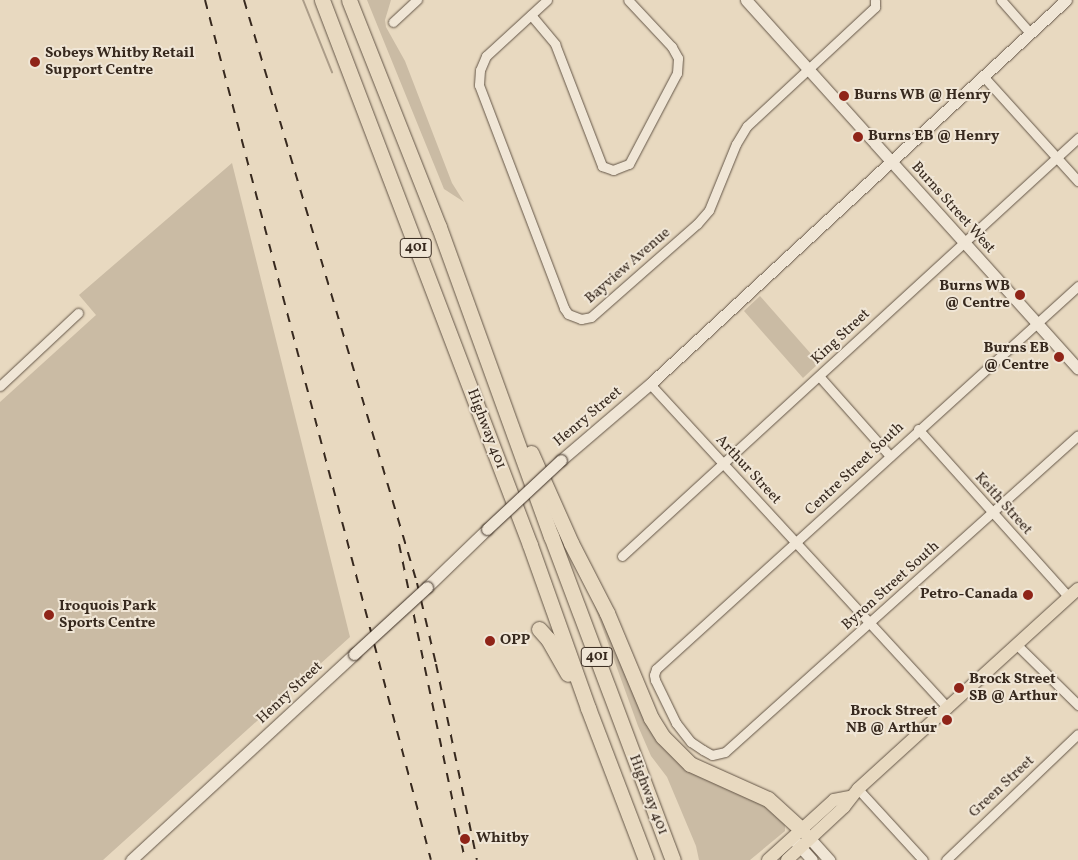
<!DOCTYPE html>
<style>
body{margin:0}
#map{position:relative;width:1078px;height:860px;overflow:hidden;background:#e8d9c0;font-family:Vollkorn,serif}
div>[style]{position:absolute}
.green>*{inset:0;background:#cabba4}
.stream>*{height:2px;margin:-1px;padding:0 1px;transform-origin:1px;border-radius:1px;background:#ac9d89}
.roads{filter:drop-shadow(0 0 1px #635546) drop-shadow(0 0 1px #635546)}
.street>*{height:9px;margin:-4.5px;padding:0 4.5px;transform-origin:4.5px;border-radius:4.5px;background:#f0e6d6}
.secondary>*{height:11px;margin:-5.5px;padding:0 5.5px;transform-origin:5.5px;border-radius:5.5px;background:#f0e6d6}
.primary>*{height:12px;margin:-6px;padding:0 6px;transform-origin:6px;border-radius:6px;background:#e8d9c0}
.highway>*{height:15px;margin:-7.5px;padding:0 7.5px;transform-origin:7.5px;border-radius:7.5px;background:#e8d9c0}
.rail>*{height:2px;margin-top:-1px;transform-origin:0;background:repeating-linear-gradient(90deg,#37291e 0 9px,transparent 0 18px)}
.bridges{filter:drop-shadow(0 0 1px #37291e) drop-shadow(0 0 1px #37291e)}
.secondary-bridge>*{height:11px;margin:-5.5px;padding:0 5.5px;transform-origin:5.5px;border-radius:5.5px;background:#f0e6d6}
.dots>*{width:14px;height:14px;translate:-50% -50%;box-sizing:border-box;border:2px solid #f0e6d6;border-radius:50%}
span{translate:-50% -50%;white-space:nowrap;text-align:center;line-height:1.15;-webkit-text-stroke:4px #f0e6d6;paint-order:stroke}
.shield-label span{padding:1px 4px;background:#f0e6d6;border:1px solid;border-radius:4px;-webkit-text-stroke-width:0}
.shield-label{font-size:14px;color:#37291e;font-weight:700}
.poi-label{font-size:15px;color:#37291e;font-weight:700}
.left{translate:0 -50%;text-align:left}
.right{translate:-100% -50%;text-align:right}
.street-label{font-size:15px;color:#37291e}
</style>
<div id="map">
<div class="green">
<i style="clip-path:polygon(367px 0,391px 0,385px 20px,386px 27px,405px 61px,452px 183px,464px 202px,444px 189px)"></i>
<i style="clip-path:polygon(232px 163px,350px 637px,103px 860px,0 860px,0 402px,96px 315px,79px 295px)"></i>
<i style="clip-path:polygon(760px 296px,819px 363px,803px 378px,744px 311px)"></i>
<i style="clip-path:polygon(588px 588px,654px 737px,665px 750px,691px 772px,764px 805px,785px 825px,785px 831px,750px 860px,699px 860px,696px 846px,667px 777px,651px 756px,638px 726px)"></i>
</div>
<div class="stream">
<i style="left:303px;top:0;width:78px;rotate:68.1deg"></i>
</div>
<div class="roads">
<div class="street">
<i style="left:547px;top:0;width:83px;rotate:137.4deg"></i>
<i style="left:486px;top:56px;width:15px;rotate:113deg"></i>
<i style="left:480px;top:70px;width:15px;rotate:94deg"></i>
<i style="left:479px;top:85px;width:239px;rotate:69.1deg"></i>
<i style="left:564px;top:308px;width:7px;rotate:56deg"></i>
<i style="left:568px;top:314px;width:14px;rotate:21deg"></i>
<i style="left:581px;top:319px;width:10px;rotate:-11deg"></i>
<i style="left:591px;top:317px;width:141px;rotate:-41.3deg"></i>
<i style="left:697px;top:224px;width:18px;rotate:-49deg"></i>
<i style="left:709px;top:210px;width:71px;rotate:-67.8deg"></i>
<i style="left:736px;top:144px;width:21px;rotate:-59deg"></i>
<i style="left:747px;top:126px;width:175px;rotate:-42.9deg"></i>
<i style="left:875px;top:7px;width:7px;rotate:-90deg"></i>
<i style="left:1001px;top:0;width:44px;rotate:48.7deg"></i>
<i style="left:531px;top:15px;width:38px;rotate:50deg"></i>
<i style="left:555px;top:44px;width:131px;rotate:68.9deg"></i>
<i style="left:602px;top:166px;width:12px;rotate:20deg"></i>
<i style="left:613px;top:170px;width:17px;rotate:-21deg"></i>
<i style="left:629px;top:164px;width:103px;rotate:-62.2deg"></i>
<i style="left:677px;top:73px;width:15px;rotate:-86deg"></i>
<i style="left:678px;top:58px;width:13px;rotate:-119deg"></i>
<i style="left:672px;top:47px;width:64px;rotate:-133.1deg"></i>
<i style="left:393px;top:22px;width:33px;rotate:-43deg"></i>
<i style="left:983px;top:76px;width:142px;rotate:47.9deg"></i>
<i style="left:1078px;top:286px;width:570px;rotate:137.77deg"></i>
<i style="left:656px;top:669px;width:6px;rotate:108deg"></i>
<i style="left:654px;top:675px;width:5px;rotate:79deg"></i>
<i style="left:655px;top:680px;width:48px;rotate:64deg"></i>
<i style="left:676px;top:723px;width:24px;rotate:52deg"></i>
<i style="left:691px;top:742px;width:14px;rotate:34deg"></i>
<i style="left:703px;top:750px;width:10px;rotate:29deg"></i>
<i style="left:712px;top:755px;width:13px;rotate:-13deg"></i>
<i style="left:725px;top:752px;width:474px;rotate:-41.9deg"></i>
<i style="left:819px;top:376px;width:107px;rotate:48.4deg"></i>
<i style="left:650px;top:384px;width:440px;rotate:47.4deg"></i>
<i style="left:0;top:386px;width:107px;rotate:-43.1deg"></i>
<i style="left:918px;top:429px;width:226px;rotate:48.1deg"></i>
<i style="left:622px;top:556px;width:619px;rotate:-42.51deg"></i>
<i style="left:1017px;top:645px;width:86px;rotate:44.5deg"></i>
<i style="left:858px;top:789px;width:96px;rotate:47.5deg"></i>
<i style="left:946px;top:860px;width:182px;rotate:-43.7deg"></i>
</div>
<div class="secondary">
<i style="left:746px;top:0;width:496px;rotate:48deg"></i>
<i style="left:561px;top:460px;width:117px;rotate:-40.5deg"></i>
<i style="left:650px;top:384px;width:566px;rotate:-42.71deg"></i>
<i style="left:427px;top:587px;width:83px;rotate:-44deg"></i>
<i style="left:804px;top:832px;width:38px;rotate:48deg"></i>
<i style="left:795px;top:841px;width:25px;rotate:48deg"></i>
<i style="left:131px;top:860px;width:304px;rotate:-42.7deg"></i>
</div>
<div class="primary">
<i style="left:768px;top:860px;width:89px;rotate:-42.3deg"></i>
<i style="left:834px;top:800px;width:16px;rotate:-11deg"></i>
<i style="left:787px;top:860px;width:78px;rotate:-42.9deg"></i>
<i style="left:844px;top:807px;width:23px;rotate:-52deg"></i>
<i style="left:858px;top:789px;width:297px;rotate:-42.3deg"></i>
</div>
<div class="highway">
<i style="left:322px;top:0;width:583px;rotate:69.11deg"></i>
<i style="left:530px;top:545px;width:173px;rotate:70.4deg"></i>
<i style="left:588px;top:708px;width:163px;rotate:69.1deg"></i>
<i style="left:349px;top:0;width:244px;rotate:68.4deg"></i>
<i style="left:439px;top:227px;width:329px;rotate:70.1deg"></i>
<i style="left:551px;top:536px;width:346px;rotate:69.4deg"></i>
<i style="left:531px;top:453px;width:98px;rotate:66deg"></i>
<i style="left:571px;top:543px;width:79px;rotate:62.8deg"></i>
<i style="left:607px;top:613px;width:114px;rotate:67.3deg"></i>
<i style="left:651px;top:718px;width:22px;rotate:58deg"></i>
<i style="left:663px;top:737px;width:38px;rotate:45deg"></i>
<i style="left:690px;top:764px;width:85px;rotate:24.2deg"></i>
<i style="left:768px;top:799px;width:46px;rotate:42.4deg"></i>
<i style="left:539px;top:629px;width:13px;rotate:48deg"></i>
<i style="left:548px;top:639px;width:40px;rotate:60.3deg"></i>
</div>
</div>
<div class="rail">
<i style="left:205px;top:0;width:889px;rotate:75.28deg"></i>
<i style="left:244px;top:0;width:608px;rotate:73.47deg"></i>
<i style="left:417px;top:583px;width:83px;rotate:76.8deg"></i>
<i style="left:436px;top:664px;width:200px;rotate:78.2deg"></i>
<i style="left:399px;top:544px;width:323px;rotate:78.2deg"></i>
</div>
<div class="bridges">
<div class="secondary-bridge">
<i style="left:487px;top:529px;width:101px;rotate:-43deg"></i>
<i style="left:354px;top:654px;width:99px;rotate:-42.5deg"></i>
</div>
</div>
<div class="dots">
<i style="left:35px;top:62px;background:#8f2418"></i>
<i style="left:844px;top:96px;background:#8f2418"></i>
<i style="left:858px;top:137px;background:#8f2418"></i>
<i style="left:1020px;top:295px;background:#8f2418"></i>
<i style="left:1059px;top:357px;background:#8f2418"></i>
<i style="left:1028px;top:595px;background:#8f2418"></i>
<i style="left:49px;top:615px;background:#8f2418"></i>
<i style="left:490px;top:641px;background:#8f2418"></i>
<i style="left:959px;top:688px;background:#8f2418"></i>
<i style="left:947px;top:720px;background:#8f2418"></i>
<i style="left:465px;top:839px;background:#8f2418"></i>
</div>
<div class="shield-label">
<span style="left:416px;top:248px">401</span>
<span style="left:597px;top:657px">401</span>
</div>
<div class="poi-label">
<span class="left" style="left:45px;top:62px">Sobeys Whitby Retail<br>Support Centre</span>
<span class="left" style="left:854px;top:96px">Burns WB @ Henry</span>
<span class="left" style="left:868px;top:137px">Burns EB @ Henry</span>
<span class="right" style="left:1010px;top:295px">Burns WB<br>@ Centre</span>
<span class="right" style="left:1049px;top:357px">Burns EB<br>@ Centre</span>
<span class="right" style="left:1018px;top:595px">Petro-Canada</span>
<span class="left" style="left:59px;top:615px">Iroquois Park<br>Sports Centre</span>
<span class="left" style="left:500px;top:641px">OPP</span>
<span class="left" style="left:969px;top:688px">Brock Street<br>SB @ Arthur</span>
<span class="right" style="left:937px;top:720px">Brock Street<br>NB @ Arthur</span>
<span class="left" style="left:476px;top:839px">Whitby</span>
</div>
<div class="street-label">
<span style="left:953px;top:208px;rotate:48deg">Burns Street West</span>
<span style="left:628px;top:266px;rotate:-41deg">Bayview Avenue</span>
<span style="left:841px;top:337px;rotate:-43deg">King Street</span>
<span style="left:588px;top:417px;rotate:-40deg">Henry Street</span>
<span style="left:486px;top:429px;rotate:69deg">Highway 401</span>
<span style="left:855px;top:469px;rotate:-43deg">Centre Street South</span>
<span style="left:748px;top:470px;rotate:47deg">Arthur Street</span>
<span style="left:1003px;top:504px;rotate:48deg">Keith Street</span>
<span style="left:891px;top:586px;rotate:-42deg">Byron Street South</span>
<span style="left:290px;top:693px;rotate:-43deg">Henry Street</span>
<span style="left:1002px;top:787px;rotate:-43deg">Green Street</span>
<span style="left:648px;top:795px;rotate:69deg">Highway 401</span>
</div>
</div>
